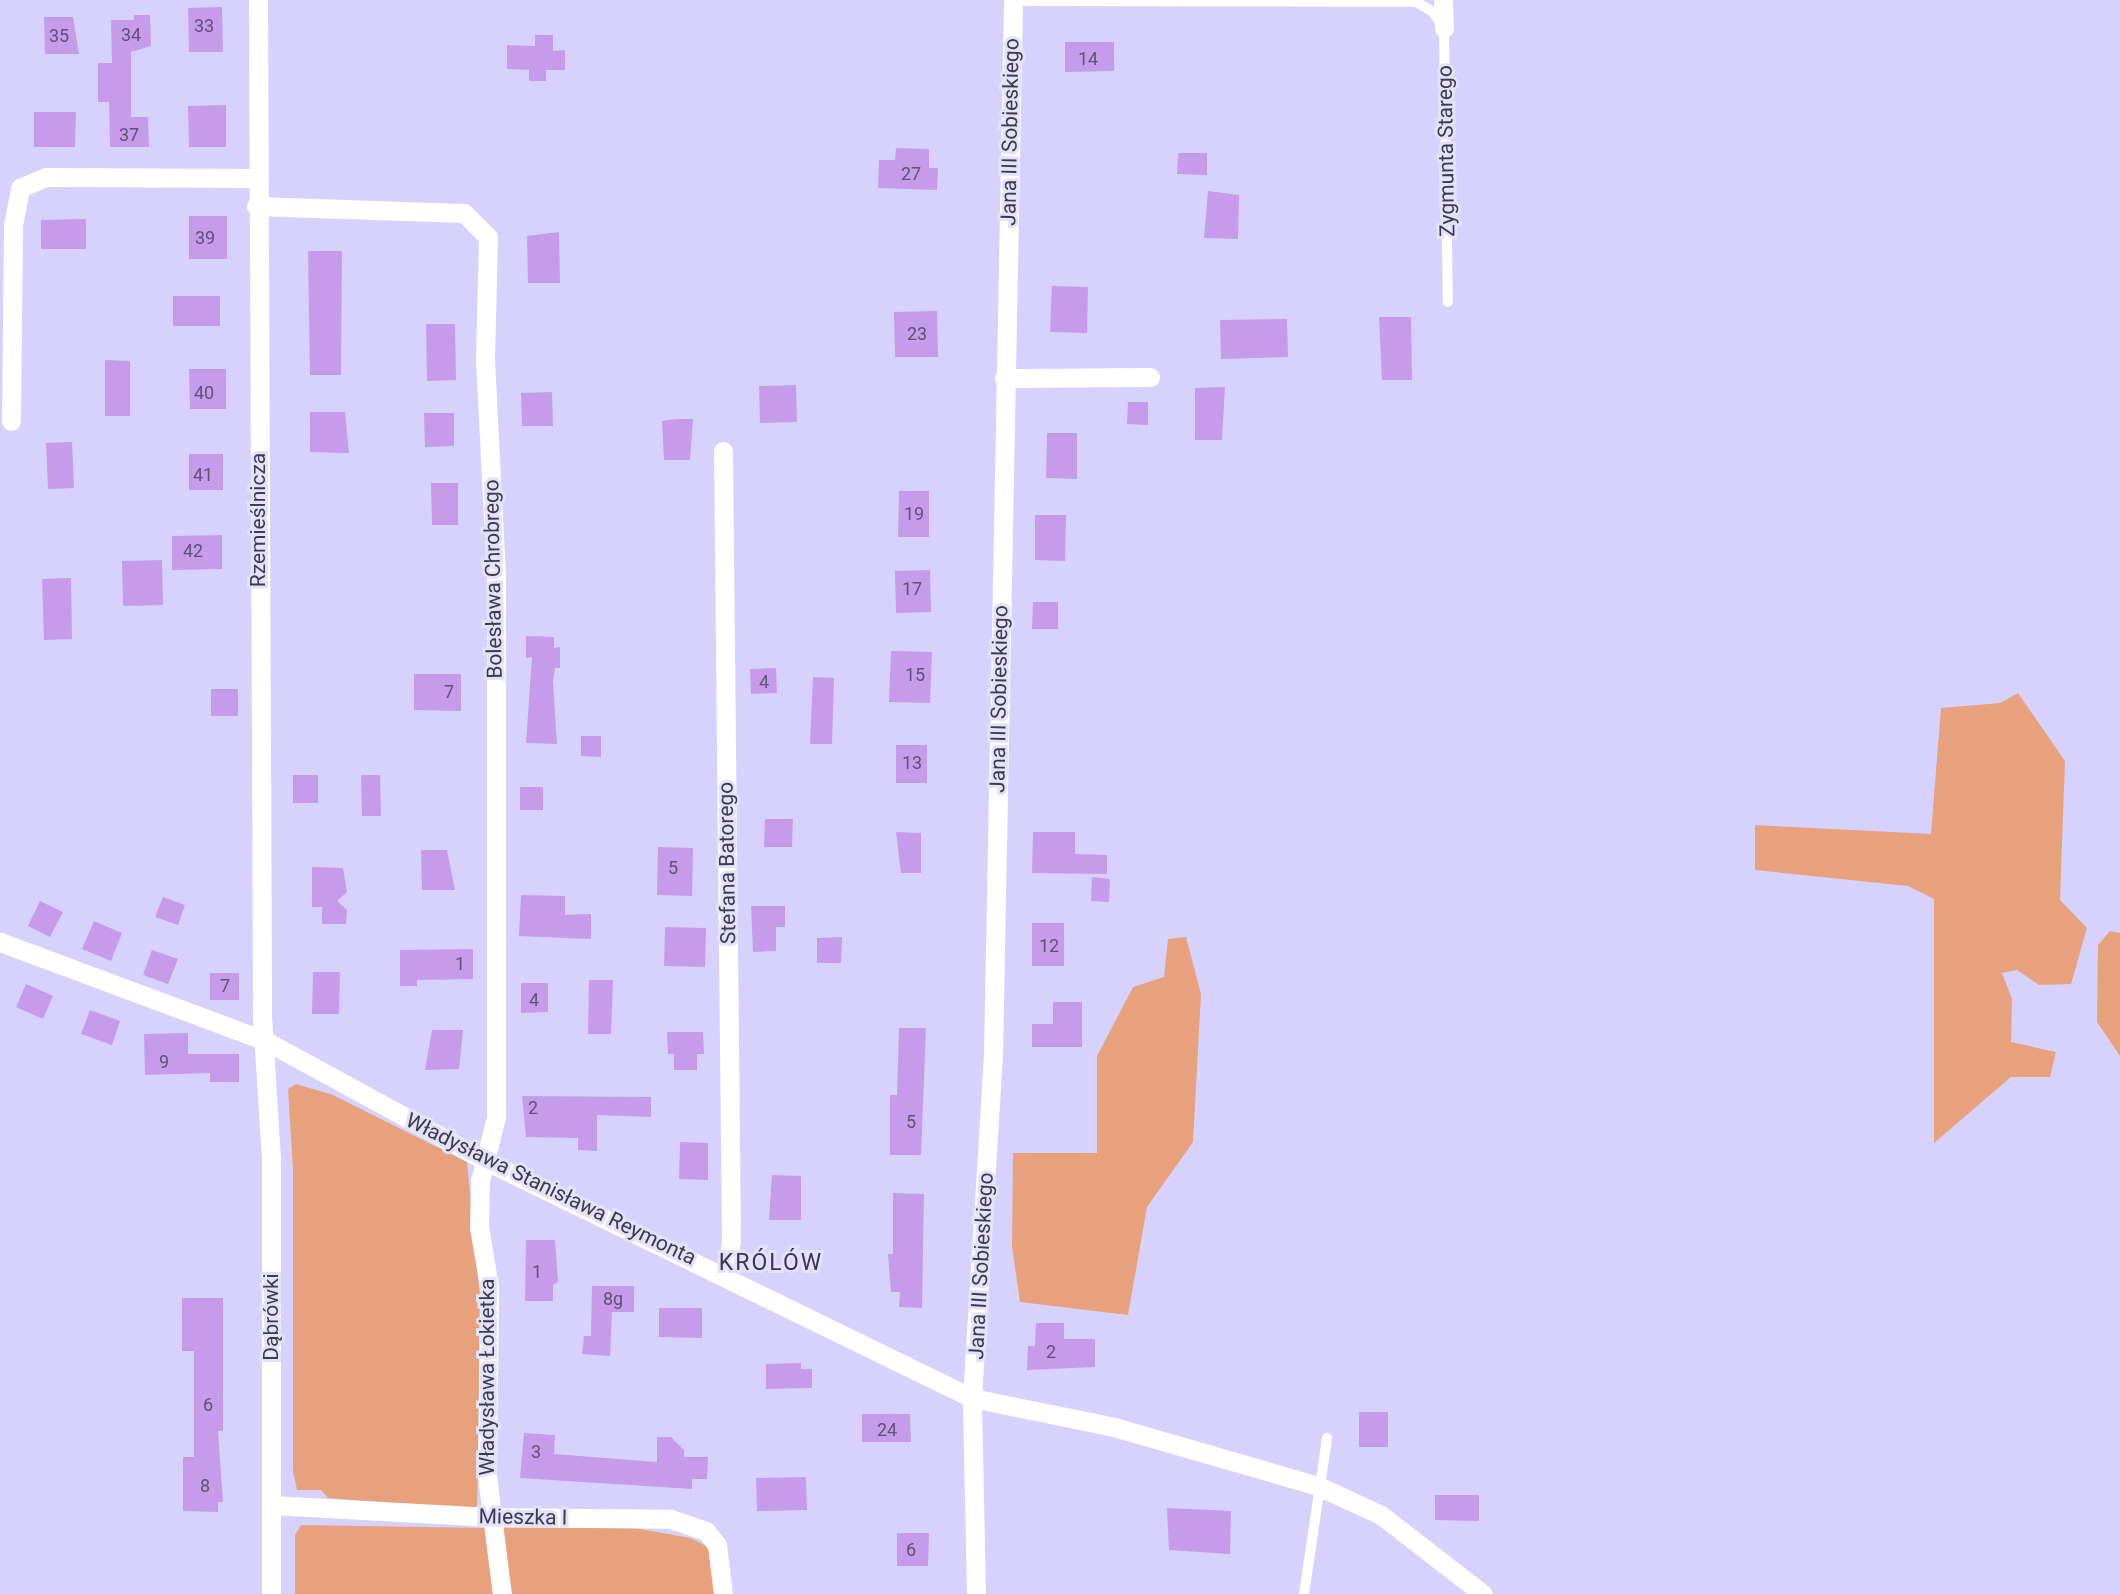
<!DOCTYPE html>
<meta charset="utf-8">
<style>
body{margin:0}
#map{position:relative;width:2120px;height:1594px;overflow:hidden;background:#d6d2fd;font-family:Roboto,sans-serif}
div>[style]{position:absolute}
.green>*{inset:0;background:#e7a27d}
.building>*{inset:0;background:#c69bea}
.lane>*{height:10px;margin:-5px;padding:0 5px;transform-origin:5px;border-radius:5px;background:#fff}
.street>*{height:19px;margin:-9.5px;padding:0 9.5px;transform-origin:9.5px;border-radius:9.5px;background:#fff}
span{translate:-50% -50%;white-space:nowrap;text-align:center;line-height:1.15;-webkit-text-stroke:6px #e4e2f8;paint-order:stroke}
.number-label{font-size:18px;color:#5e5276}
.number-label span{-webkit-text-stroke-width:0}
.street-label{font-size:21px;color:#3c3a4f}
.neighbourhood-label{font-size:23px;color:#39335e;letter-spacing:2px}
</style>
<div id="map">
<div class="green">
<i style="clip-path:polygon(2018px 693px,2065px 761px,2060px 900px,2087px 928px,2071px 984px,2039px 985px,2017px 970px,2002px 973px,2012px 999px,2011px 1042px,2056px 1052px,2050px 1077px,2011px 1077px,1934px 1143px,1934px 899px,1908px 886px,1755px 870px,1755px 825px,1931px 834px,1941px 708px,2000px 703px)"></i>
<i style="clip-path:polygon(2110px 931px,2120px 933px,2120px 1056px,2097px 1022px,2098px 945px)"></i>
<i style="clip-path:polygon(1186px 937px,1201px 994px,1193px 1142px,1147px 1207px,1128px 1315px,1020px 1302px,1012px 1247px,1013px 1153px,1097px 1153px,1097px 1056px,1133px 987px,1164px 977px,1168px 939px)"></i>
<i style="clip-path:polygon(296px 1084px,333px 1095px,467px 1162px,481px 1305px,477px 1510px,328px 1498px,321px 1490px,297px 1490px,293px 1471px,293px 1169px,288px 1089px)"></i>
<i style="clip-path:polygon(301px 1525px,486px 1528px,493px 1594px,295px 1594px,295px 1535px)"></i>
<i style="clip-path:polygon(623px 1526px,691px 1538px,708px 1547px,716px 1594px,507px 1594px,498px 1528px)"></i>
</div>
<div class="building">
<i style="clip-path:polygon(222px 7px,223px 52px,189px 52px,188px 8px)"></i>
<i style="clip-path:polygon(134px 15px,150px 15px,151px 46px,131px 52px,131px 117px,148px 117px,149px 147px,110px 147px,109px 102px,98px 102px,98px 63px,112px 63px,111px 20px,134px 20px)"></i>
<i style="clip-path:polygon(44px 17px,73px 17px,79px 54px,45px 54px)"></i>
<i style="clip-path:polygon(535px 35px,553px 35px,553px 51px,565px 50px,565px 70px,546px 70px,546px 81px,529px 81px,529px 70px,507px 69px,507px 45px,535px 46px)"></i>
<i style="clip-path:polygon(1065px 42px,1114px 42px,1114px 71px,1065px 72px)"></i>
<i style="clip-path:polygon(226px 105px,226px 147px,189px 147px,188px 106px)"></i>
<i style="clip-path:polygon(34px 112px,76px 112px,75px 147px,34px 147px)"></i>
<i style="clip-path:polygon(896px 148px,929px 149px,929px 168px,938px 168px,937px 190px,878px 188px,879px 160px,895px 160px)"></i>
<i style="clip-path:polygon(1178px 153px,1207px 153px,1207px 175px,1177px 174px)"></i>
<i style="clip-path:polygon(1208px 191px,1239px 195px,1238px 239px,1204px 238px)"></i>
<i style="clip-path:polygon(189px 216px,227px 216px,227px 259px,189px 259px)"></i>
<i style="clip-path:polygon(86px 219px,86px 249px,41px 249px,41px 220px)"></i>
<i style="clip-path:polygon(559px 232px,560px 283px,528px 283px,527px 236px)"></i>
<i style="clip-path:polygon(308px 251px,342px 251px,341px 375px,310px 375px)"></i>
<i style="clip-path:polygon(1052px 286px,1088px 287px,1087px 333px,1050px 332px)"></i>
<i style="clip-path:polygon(173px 296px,220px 296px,220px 326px,173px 326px)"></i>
<i style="clip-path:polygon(937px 311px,938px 357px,895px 357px,894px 312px)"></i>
<i style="clip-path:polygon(1379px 317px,1411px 317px,1412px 380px,1382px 380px)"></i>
<i style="clip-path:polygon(1287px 319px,1288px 357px,1221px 359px,1220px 320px)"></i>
<i style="clip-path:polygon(426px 324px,455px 324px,456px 380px,427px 381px)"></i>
<i style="clip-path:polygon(105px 360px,130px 361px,130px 416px,105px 416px)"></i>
<i style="clip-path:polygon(189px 369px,226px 369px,226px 409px,190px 409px)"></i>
<i style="clip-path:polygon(796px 385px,797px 422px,760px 423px,759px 386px)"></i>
<i style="clip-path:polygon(1225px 387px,1222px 440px,1195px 440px,1195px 388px)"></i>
<i style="clip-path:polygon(552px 392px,553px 426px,522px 426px,521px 393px)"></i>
<i style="clip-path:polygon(1128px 402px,1148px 402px,1148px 425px,1127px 424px)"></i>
<i style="clip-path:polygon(310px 412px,345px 412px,349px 453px,310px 452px)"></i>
<i style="clip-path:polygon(424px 413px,454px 413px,454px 446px,425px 447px)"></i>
<i style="clip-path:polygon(676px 419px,693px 419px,690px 460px,664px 460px,662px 421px)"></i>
<i style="clip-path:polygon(1047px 433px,1077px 433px,1077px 479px,1046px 478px)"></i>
<i style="clip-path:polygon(72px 442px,74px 488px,48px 489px,46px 443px)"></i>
<i style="clip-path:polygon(189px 454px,223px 454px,223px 490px,189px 490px)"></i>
<i style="clip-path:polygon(431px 483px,458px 483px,458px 525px,432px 525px)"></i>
<i style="clip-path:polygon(899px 491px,929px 491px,929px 537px,898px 537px)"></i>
<i style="clip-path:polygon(1035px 515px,1066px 515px,1065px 561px,1035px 560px)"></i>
<i style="clip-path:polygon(222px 535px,222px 569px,172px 570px,172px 536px)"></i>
<i style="clip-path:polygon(162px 560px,163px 605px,123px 606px,122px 561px)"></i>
<i style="clip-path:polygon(930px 570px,931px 612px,896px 613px,895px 571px)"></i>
<i style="clip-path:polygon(71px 578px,72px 639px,44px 640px,42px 579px)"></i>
<i style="clip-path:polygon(1033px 602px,1058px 602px,1058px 629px,1032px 629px)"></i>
<i style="clip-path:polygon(526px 636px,554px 637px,554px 648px,560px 647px,560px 668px,555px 668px,553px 681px,557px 744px,526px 743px,532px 657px,526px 658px)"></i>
<i style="clip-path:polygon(891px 651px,932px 652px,930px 703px,889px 702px)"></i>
<i style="clip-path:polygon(776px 668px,777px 693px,751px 694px,750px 669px)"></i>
<i style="clip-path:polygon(414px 674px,461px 674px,461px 711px,414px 710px)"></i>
<i style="clip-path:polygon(813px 677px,834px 678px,832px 744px,810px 744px)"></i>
<i style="clip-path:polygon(211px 689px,238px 689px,238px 716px,211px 716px)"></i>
<i style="clip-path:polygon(581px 736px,601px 736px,601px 757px,581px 756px)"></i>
<i style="clip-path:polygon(896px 745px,927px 745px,927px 783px,896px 783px)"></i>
<i style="clip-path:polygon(293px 775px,318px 775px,318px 803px,293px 803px)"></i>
<i style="clip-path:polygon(361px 775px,380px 775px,381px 816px,362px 816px)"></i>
<i style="clip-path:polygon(520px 787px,543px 787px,543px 810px,520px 810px)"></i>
<i style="clip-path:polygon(765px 819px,793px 819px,792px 847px,764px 847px)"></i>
<i style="clip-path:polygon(896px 832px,921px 833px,921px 873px,901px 873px)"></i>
<i style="clip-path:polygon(1033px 832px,1075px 832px,1075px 854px,1107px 855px,1107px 874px,1032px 873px)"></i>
<i style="clip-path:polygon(658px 847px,693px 848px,692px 896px,657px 895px)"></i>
<i style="clip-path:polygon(421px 850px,447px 850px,455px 890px,422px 890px)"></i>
<i style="clip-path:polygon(312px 867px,343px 868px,347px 892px,337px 901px,347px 910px,346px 924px,322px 924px,322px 907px,312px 907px)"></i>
<i style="clip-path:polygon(1092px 877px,1110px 879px,1109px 902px,1091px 901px)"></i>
<i style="clip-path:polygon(521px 895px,565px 896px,565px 915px,591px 914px,591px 939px,519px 936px)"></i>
<i style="clip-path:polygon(163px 897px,185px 905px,178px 925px,155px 917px)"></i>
<i style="clip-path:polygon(40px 901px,63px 912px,50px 937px,28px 926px)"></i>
<i style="clip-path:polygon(751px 906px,785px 906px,785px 927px,776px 927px,776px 951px,753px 952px)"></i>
<i style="clip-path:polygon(94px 921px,122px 933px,111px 961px,82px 949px)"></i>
<i style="clip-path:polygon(1032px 923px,1064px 923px,1064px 966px,1032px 966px)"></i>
<i style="clip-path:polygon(665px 927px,706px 928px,705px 967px,664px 966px)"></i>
<i style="clip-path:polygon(842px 937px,841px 963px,817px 963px,817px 938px)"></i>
<i style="clip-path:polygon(473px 949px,473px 979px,417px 980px,417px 986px,400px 986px,400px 950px)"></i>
<i style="clip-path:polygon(152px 950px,178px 959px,168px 984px,143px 975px)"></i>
<i style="clip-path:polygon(313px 972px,340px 972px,339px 1014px,312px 1014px)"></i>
<i style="clip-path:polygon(210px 973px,239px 973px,239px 1000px,210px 1000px)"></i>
<i style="clip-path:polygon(589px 980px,613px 980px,611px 1034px,588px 1034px)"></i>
<i style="clip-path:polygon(521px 983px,548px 983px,548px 1012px,521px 1013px)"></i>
<i style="clip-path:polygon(26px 984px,53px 996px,43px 1019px,16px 1007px)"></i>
<i style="clip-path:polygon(1053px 1002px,1082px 1002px,1082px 1047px,1032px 1047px,1032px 1024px,1053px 1024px)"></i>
<i style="clip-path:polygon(90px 1010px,120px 1021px,112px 1045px,81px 1034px)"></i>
<i style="clip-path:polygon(899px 1028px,926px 1028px,921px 1155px,890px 1155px,890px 1095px,897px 1095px)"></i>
<i style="clip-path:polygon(432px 1030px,463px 1030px,459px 1069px,425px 1070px)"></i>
<i style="clip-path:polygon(667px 1032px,703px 1032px,704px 1054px,697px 1054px,697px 1070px,674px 1070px,674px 1054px,668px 1054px)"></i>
<i style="clip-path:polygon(188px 1033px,188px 1054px,239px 1054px,239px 1082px,210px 1082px,210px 1073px,145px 1075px,144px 1034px)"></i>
<i style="clip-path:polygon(522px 1096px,651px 1097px,651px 1117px,597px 1115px,597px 1151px,578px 1150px,578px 1138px,526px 1137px)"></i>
<i style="clip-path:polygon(680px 1142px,708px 1143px,708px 1180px,679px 1179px)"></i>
<i style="clip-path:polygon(772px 1175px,801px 1176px,801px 1220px,769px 1220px)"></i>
<i style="clip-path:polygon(893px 1193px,924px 1194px,922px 1308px,899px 1307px,900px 1292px,891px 1292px,888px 1254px,893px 1254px)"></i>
<i style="clip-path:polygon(526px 1240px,555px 1240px,558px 1282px,553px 1285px,553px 1301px,525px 1301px)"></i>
<i style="clip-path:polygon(592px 1286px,634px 1286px,634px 1312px,612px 1312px,610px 1356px,582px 1354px,584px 1336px,591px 1336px)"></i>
<i style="clip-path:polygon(182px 1298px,223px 1298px,223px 1431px,218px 1431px,223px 1502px,218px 1502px,218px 1512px,183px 1511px,183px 1457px,194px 1457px,194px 1351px,182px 1351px)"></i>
<i style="clip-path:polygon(659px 1308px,702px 1308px,702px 1338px,659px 1337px)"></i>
<i style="clip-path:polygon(1036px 1323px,1064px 1323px,1064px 1339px,1095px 1339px,1095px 1367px,1027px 1370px,1028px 1346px,1035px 1346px)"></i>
<i style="clip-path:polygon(801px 1363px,801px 1369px,812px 1369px,812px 1388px,766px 1389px,766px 1364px)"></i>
<i style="clip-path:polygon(1359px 1412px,1388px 1412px,1388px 1447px,1359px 1447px)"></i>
<i style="clip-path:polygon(862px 1414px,910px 1414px,911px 1442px,862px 1442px)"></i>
<i style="clip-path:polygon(524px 1433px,555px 1435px,554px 1454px,657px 1462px,657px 1437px,671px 1437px,684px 1450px,684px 1457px,708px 1457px,707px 1479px,692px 1479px,692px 1489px,520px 1478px)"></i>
<i style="clip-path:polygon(806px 1477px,807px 1510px,757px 1511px,756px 1478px)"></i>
<i style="clip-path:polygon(1435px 1495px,1479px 1495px,1479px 1521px,1435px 1520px)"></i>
<i style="clip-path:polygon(1167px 1508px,1231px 1511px,1230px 1554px,1169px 1550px)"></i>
<i style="clip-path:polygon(897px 1533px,929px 1533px,928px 1566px,897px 1566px)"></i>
</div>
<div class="lane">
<i style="left:1013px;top:1px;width:403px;rotate:0.1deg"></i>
<i style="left:1416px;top:2px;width:20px;rotate:30deg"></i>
<i style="left:1433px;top:12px;width:19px;rotate:55deg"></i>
<i style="left:1444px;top:28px;width:274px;rotate:89.2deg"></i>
<i style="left:1304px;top:1594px;width:158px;rotate:-81.6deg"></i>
</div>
<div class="street">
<i style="left:258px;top:0;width:1016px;rotate:89.77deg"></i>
<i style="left:262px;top:1016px;width:142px;rotate:86.4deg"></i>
<i style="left:271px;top:1158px;width:436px;rotate:90deg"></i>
<i style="left:1443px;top:0;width:28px;rotate:88deg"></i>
<i style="left:256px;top:206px;width:208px;rotate:1.9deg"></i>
<i style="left:464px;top:213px;width:34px;rotate:45deg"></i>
<i style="left:488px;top:237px;width:122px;rotate:91.4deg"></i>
<i style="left:485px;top:359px;width:216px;rotate:87.1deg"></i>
<i style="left:496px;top:575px;width:542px;rotate:90deg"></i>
<i style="left:496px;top:1117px;width:66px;rotate:104deg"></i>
<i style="left:480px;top:1181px;width:46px;rotate:91.2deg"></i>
<i style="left:479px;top:1227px;width:61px;rotate:80.5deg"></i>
<i style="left:489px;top:1287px;width:189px;rotate:90.6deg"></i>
<i style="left:487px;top:1476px;width:119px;rotate:82.8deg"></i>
<i style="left:1004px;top:378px;width:146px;rotate:-0.4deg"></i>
<i style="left:11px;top:421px;width:196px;rotate:-89.4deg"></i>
<i style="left:13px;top:225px;width:38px;rotate:-79deg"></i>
<i style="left:20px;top:188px;width:28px;rotate:-23deg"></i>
<i style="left:46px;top:177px;width:210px;rotate:0.3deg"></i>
<i style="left:723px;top:451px;width:789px;rotate:89.42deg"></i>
<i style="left:731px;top:1240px;width:35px;rotate:97deg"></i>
<i style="left:0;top:942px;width:282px;rotate:20.4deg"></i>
<i style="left:264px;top:1040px;width:255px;rotate:28.6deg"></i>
<i style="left:488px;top:1162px;width:538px;rotate:25.99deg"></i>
<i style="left:972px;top:1398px;width:145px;rotate:11.5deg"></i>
<i style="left:1114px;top:1427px;width:212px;rotate:16.1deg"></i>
<i style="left:1318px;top:1486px;width:69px;rotate:24.7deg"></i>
<i style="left:1381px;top:1515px;width:129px;rotate:37.8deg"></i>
<i style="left:271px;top:1505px;width:221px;rotate:3.1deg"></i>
<i style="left:492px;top:1517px;width:179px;rotate:0.6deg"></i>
<i style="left:671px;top:1519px;width:37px;rotate:19deg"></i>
<i style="left:706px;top:1531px;width:18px;rotate:52deg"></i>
<i style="left:717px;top:1545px;width:49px;rotate:83deg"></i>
<i style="left:976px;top:1594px;width:196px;rotate:-91.2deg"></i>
<i style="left:972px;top:1398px;width:345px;rotate:-86.5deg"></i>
<i style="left:993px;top:1054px;width:1054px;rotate:-88.91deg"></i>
</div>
<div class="number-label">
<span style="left:204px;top:26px">33</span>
<span style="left:131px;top:35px">34</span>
<span style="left:59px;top:36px">35</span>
<span style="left:1088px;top:59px">14</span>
<span style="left:129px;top:135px">37</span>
<span style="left:911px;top:174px">27</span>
<span style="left:205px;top:238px">39</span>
<span style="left:917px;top:334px">23</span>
<span style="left:204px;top:393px">40</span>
<span style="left:203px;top:475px">41</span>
<span style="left:914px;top:514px">19</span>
<span style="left:193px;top:551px">42</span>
<span style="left:912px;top:589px">17</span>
<span style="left:915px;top:675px">15</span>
<span style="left:764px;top:682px">4</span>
<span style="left:449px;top:692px">7</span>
<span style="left:912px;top:763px">13</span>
<span style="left:673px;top:868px">5</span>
<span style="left:1049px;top:946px">12</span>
<span style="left:460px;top:964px">1</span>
<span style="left:225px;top:986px">7</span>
<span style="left:534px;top:1000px">4</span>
<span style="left:164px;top:1062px">9</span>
<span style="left:533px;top:1108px">2</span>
<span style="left:911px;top:1122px">5</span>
<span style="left:537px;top:1272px">1</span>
<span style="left:613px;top:1299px">8g</span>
<span style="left:1051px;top:1352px">2</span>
<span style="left:208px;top:1405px">6</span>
<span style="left:887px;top:1430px">24</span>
<span style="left:536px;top:1452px">3</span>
<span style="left:205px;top:1486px">8</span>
<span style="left:911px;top:1550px">6</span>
</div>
<div class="street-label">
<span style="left:1010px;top:132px;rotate:-89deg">Jana III Sobieskiego</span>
<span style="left:1446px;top:151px;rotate:-91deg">Zygmunta Starego</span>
<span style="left:258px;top:520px;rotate:-90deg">Rzemieślnicza</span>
<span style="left:493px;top:579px;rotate:-91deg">Bolesława Chrobrego</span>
<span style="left:999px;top:699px;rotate:-89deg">Jana III Sobieskiego</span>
<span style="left:727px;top:863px;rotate:-91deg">Stefana Batorego</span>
<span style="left:551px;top:1189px;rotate:26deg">Władysława Stanisława Reymonta</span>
<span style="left:981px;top:1266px;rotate:-87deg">Jana III Sobieskiego</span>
<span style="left:271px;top:1317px;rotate:-90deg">Dąbrówki</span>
<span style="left:487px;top:1377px;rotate:-90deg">Władysława Łokietka</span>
<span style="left:523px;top:1517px;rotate:1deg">Mieszka I</span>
</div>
<div class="neighbourhood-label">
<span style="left:771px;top:1263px">KRÓLÓW</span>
</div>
</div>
